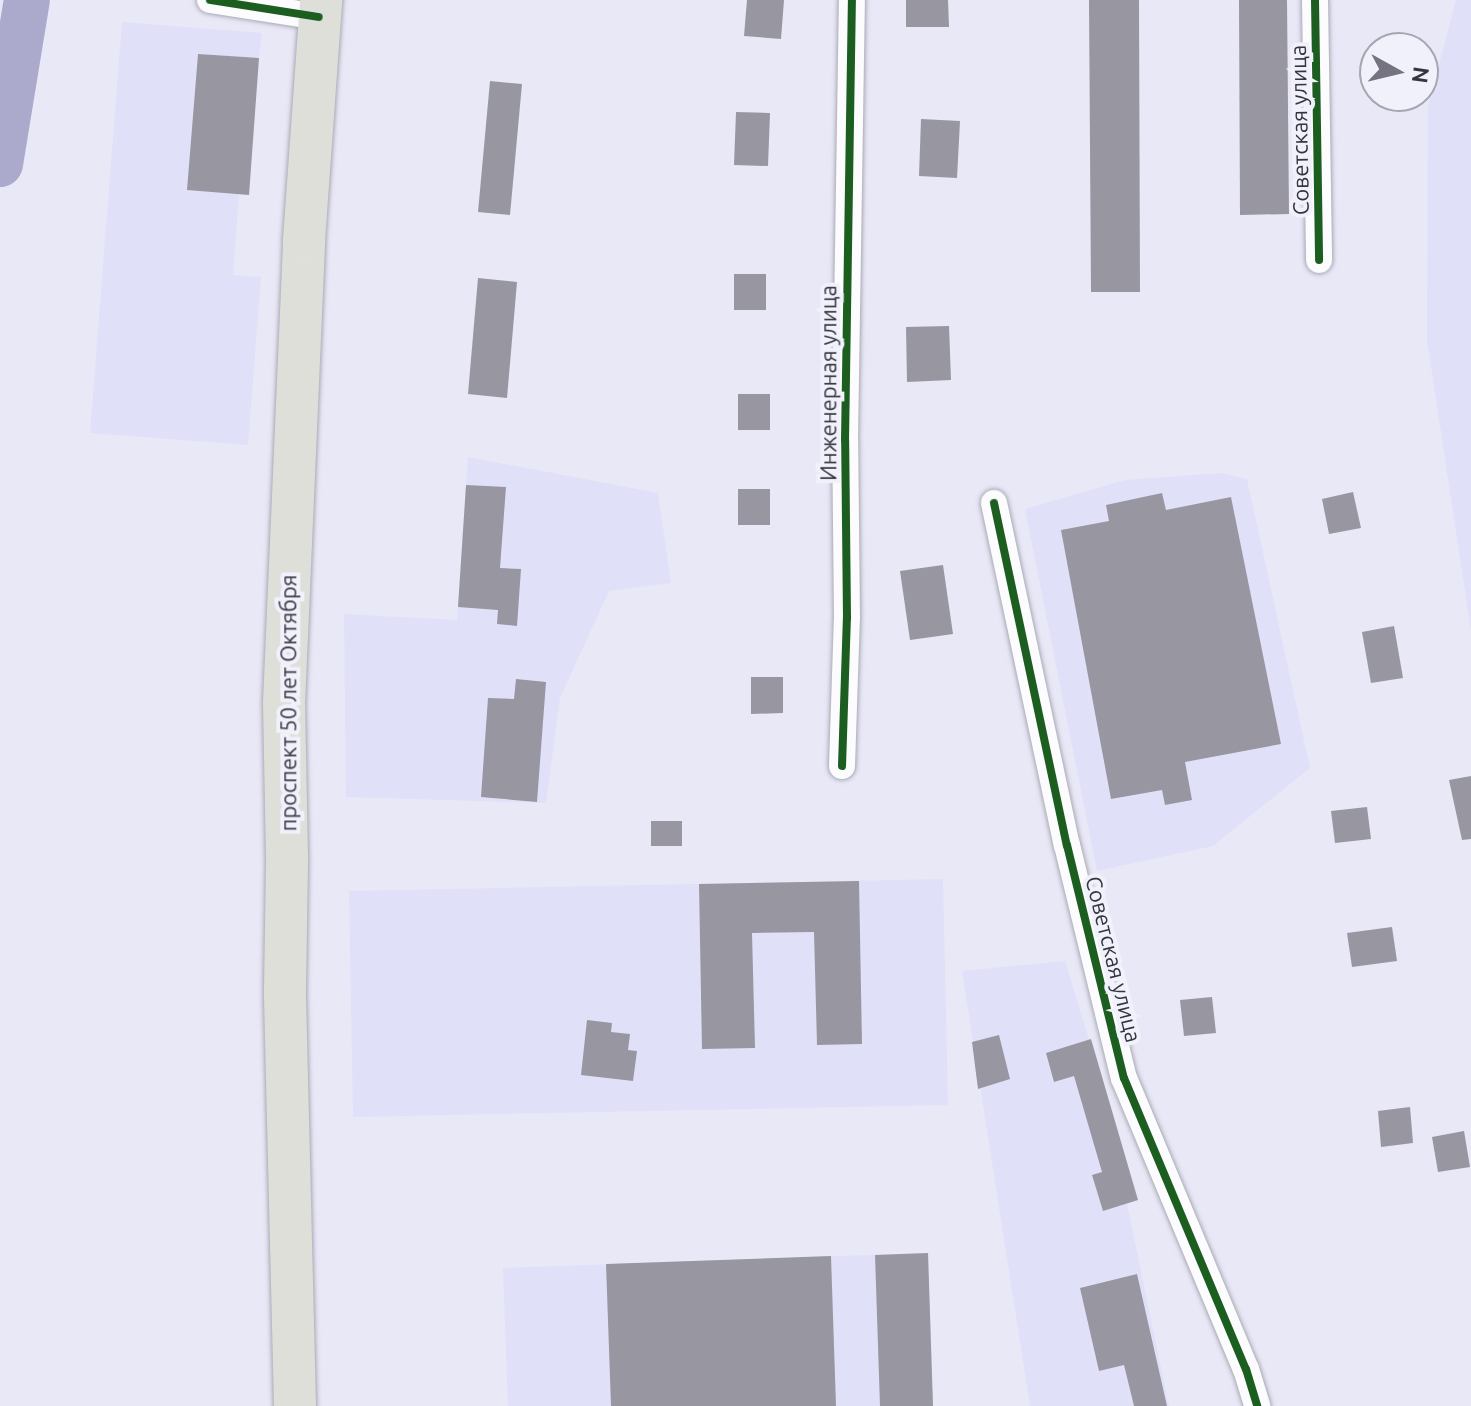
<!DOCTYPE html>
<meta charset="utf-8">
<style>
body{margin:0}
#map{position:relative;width:1471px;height:1406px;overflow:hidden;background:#e9e8f7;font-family:Ubuntu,sans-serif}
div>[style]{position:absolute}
.built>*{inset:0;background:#e1e0f9}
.river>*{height:46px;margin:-23px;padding:0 23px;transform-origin:23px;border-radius:23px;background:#acaacc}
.building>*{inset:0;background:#9796a1}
.roads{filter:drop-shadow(0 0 2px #abaab6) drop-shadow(0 0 2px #abaab6)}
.minor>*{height:26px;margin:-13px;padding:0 13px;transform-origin:13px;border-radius:13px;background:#fcfcfe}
.primary>*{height:42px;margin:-21px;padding:0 21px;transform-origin:21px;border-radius:21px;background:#dfdfda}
.cycleway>*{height:8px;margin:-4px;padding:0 4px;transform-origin:4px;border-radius:4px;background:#1b5e20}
span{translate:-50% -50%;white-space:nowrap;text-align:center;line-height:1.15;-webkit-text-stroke:8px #f1f1fc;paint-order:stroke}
.street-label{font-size:22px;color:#35343f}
.north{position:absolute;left:1359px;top:32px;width:80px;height:80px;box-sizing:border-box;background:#f1f1fc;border:2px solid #a6a5b0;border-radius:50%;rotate:98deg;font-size:22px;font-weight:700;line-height:32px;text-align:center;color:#35343f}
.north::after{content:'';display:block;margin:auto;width:28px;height:36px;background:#74737f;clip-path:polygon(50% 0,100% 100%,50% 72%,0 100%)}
</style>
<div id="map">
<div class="built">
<i style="clip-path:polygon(1456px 0,1471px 0,1471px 631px,1427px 340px,1428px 106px)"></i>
<i style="clip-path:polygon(122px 22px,262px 33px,259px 58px,198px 54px,187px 190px,239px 194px,233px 275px,261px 277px,248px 445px,90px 433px)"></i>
<i style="clip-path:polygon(468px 457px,658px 493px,671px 583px,609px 591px,560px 698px,546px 803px,346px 797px,344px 614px,457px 620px)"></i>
<i style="clip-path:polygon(1221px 473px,1247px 479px,1310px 768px,1213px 846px,1097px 871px,1025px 509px,1125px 480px)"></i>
<i style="clip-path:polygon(943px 879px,948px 1105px,353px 1117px,349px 891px)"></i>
<i style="clip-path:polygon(1065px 961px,1138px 1200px,1127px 1204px,1169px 1406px,1030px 1406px,962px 971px)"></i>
<i style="clip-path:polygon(928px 1253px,933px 1406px,508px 1406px,503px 1268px)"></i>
</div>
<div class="river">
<i style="left:0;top:164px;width:166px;rotate:-80.7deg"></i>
</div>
<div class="building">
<i style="clip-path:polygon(747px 0,784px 0,781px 39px,744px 36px)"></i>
<i style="clip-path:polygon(906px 0,948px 0,949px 27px,906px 27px)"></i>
<i style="clip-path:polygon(1089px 0,1139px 0,1140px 292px,1091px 292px)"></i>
<i style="clip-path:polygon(1239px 0,1287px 0,1289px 214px,1240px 215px)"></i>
<i style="clip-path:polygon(198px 54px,259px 58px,249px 195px,187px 190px)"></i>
<i style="clip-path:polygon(490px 81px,522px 84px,510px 215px,478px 212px)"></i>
<i style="clip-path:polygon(736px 112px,770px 113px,768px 166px,734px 165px)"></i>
<i style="clip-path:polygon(921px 119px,960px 121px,957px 178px,919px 176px)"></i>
<i style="clip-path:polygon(734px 274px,766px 274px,766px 310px,734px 310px)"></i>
<i style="clip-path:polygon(478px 278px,517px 282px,507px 398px,468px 394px)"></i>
<i style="clip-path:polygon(949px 326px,951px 380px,907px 382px,906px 327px)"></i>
<i style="clip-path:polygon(738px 394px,770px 394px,770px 430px,738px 430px)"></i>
<i style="clip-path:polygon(466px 485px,506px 487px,500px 568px,521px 569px,517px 626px,497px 624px,498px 610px,458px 607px)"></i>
<i style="clip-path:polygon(738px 489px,770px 489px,770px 525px,738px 525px)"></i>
<i style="clip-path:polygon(1353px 492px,1361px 528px,1329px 534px,1322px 499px)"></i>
<i style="clip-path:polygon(1162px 493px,1166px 510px,1231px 497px,1281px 744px,1185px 762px,1192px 800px,1165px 805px,1162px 790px,1111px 799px,1061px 530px,1109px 521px,1106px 505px)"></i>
<i style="clip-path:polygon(943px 565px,953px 634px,910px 640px,900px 571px)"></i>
<i style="clip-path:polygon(1394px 626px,1403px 678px,1371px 683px,1362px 632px)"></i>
<i style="clip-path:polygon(751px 677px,783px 677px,783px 713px,751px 714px)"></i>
<i style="clip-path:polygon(516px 679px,546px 682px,537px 802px,481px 797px,488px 698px,514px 699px)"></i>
<i style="clip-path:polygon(1471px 776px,1471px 839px,1462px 840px,1449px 780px)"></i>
<i style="clip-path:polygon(1367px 807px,1371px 839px,1335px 843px,1331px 811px)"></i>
<i style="clip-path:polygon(651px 821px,682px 821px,682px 846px,651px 846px)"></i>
<i style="clip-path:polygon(859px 881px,862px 1044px,817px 1045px,814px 932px,752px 933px,755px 1048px,702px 1049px,699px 884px)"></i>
<i style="clip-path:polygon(1392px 927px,1397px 961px,1352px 967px,1347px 933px)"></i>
<i style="clip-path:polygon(1212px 997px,1216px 1033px,1184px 1036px,1180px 1000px)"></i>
<i style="clip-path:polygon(587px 1020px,612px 1023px,611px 1032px,630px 1034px,628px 1050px,637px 1051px,633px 1081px,581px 1075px)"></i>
<i style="clip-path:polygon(999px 1035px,1010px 1079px,978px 1089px,972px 1042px)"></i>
<i style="clip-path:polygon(1091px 1039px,1138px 1200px,1103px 1211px,1092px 1175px,1102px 1172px,1074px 1076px,1054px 1082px,1046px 1053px)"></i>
<i style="clip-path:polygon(1410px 1107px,1413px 1143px,1381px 1147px,1378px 1111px)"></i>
<i style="clip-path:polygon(1464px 1131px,1470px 1167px,1438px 1172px,1432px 1137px)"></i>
<i style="clip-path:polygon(928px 1253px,933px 1406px,880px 1406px,875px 1255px)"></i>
<i style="clip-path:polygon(831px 1256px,836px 1406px,611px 1406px,606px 1264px)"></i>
<i style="clip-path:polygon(1137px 1274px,1167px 1406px,1134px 1406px,1124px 1365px,1099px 1371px,1080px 1288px)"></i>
</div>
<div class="roads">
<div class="minor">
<i style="left:210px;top:0;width:110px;rotate:8.9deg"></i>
<i style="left:1315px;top:0;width:260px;rotate:89.1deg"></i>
<i style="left:994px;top:503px;width:350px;rotate:78deg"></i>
<i style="left:1067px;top:845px;width:240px;rotate:76.3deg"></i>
<i style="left:1124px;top:1078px;width:316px;rotate:67.3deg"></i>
<i style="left:1246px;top:1369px;width:39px;rotate:73deg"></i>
<i style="left:842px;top:766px;width:148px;rotate:-88.1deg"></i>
<i style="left:847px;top:618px;width:178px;rotate:-90.6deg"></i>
<i style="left:845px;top:440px;width:440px;rotate:-89.1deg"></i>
</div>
<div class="primary">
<i style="left:295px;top:1406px;width:416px;rotate:-91.4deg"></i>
<i style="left:285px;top:990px;width:132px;rotate:-89.1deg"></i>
<i style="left:287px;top:858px;width:155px;rotate:-91.1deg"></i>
<i style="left:284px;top:703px;width:463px;rotate:-87.5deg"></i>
<i style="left:304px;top:240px;width:241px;rotate:-85.9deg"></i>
</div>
</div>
<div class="cycleway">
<i style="left:210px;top:0;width:110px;rotate:8.9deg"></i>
<i style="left:1315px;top:0;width:260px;rotate:89.1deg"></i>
<i style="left:994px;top:503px;width:350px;rotate:78deg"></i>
<i style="left:1067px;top:845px;width:240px;rotate:76.3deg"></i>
<i style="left:1124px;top:1078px;width:316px;rotate:67.3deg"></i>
<i style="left:1246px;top:1369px;width:39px;rotate:73deg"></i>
<i style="left:842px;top:766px;width:148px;rotate:-88.1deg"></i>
<i style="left:847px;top:618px;width:178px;rotate:-90.6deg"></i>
<i style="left:845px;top:440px;width:440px;rotate:-89.1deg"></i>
</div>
<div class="street-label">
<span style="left:1299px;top:130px;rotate:-91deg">Советская улица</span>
<span style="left:828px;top:383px;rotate:-90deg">Инженерная улица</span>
<span style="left:288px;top:703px;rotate:-90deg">проспект 50 лет Октября</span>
<span style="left:1114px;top:959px;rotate:76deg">Советская улица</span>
</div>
<div class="north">N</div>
</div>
